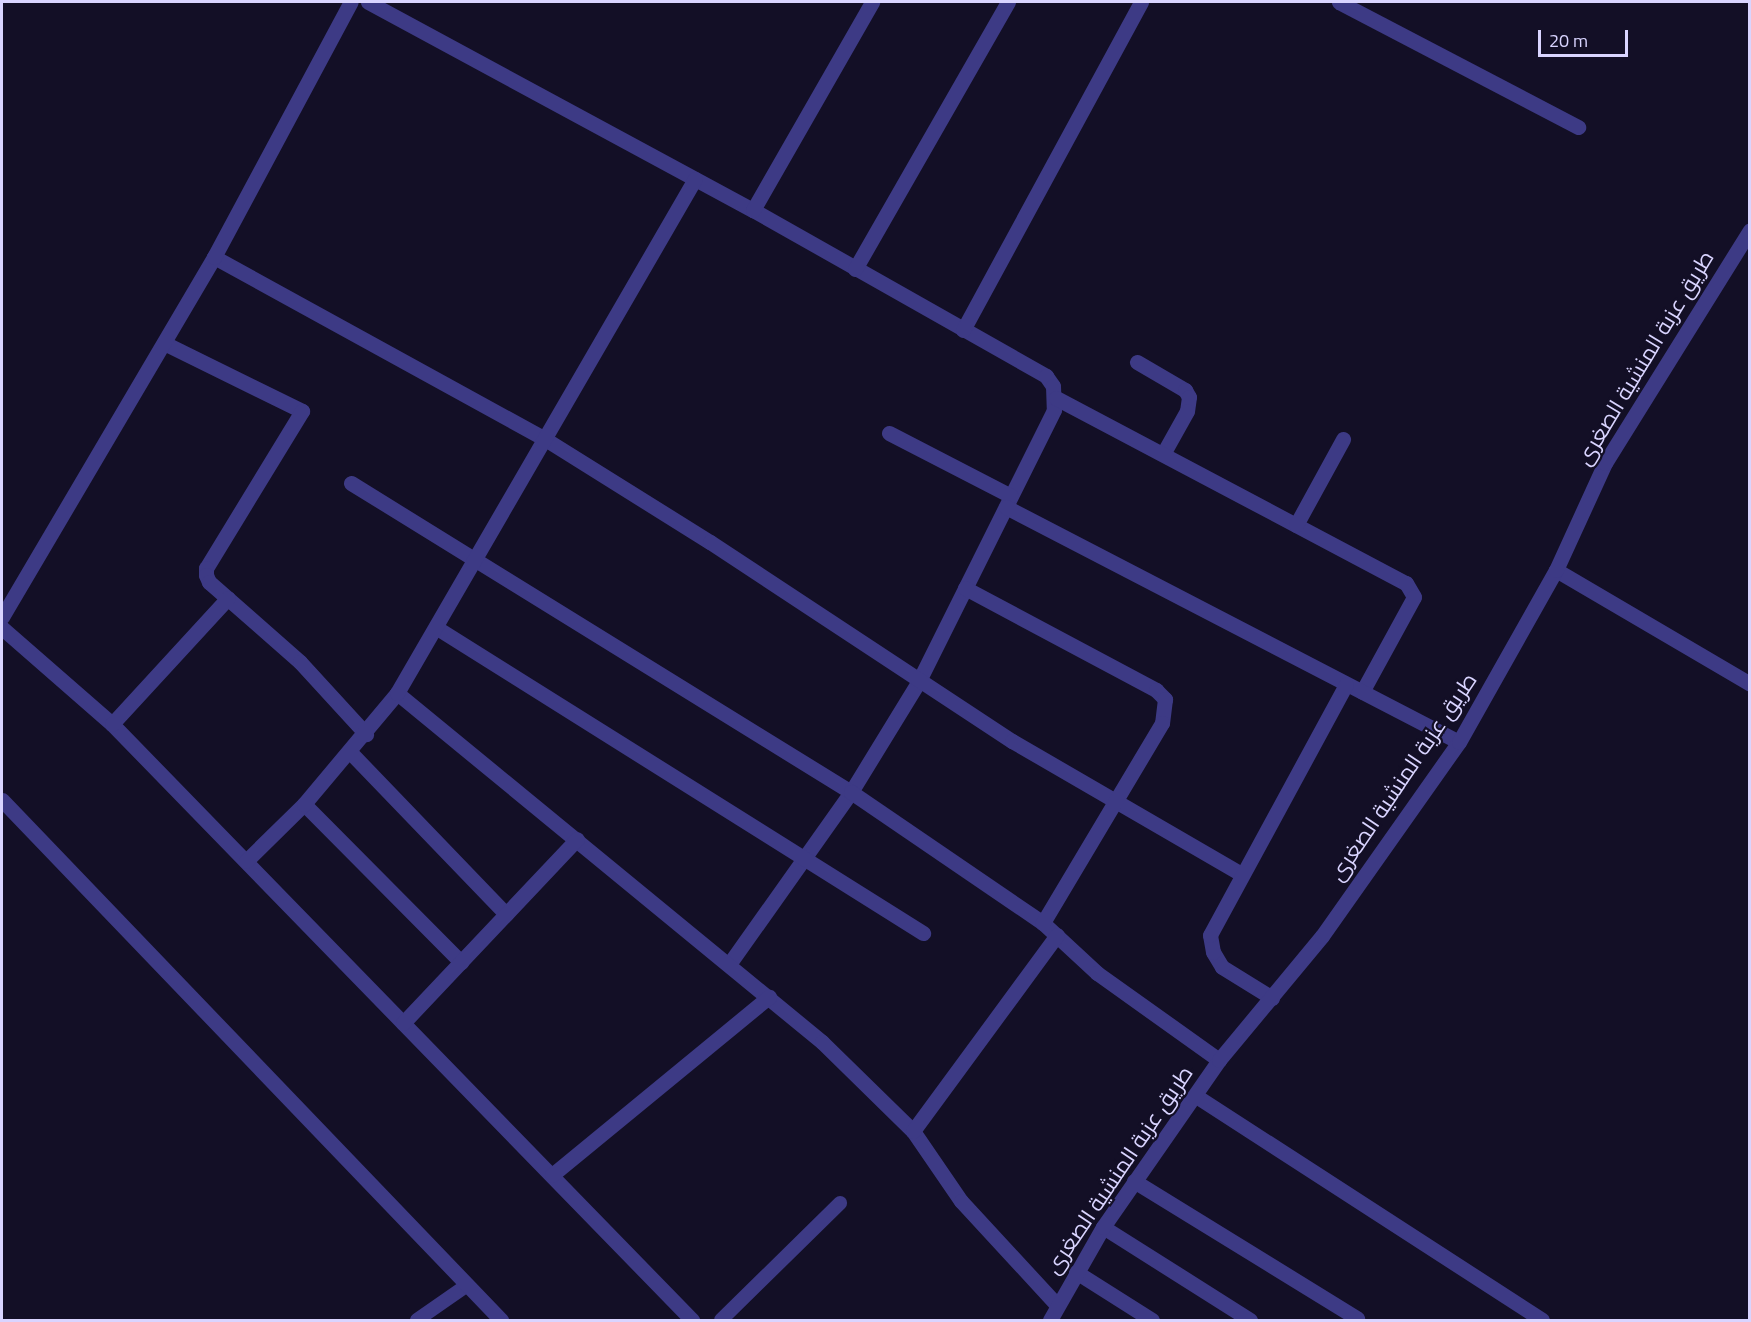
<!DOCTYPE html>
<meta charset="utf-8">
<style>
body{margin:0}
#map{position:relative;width:1751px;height:1322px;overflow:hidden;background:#130f26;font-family:"Titillium Web",Cairo,sans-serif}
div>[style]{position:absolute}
.service>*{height:14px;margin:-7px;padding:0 7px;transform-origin:7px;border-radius:7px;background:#3d3a85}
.minor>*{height:15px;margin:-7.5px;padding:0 7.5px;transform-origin:7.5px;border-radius:7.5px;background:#3d3a85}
span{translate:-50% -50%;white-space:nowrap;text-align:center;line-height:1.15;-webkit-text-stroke:4.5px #130f26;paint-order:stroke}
.street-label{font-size:22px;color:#d9d4ff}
.frame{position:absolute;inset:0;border:3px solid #d9d4ff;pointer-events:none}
.scale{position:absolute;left:1538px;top:30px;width:90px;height:27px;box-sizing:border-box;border:3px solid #d9d4ff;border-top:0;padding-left:8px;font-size:18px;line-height:21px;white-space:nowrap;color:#d9d4ff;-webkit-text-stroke:4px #130f26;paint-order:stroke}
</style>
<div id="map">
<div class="service">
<i style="left:417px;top:1320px;width:60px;rotate:-34.8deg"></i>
<i style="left:721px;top:1320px;width:167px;rotate:-44.5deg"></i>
</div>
<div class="minor">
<i style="left:368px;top:2px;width:438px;rotate:28.4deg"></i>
<i style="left:753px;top:210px;width:337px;rotate:29.5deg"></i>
<i style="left:1046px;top:376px;width:12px;rotate:55deg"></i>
<i style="left:1053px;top:386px;width:24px;rotate:88deg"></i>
<i style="left:1054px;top:410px;width:303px;rotate:116.5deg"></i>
<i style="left:919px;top:681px;width:130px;rotate:121.5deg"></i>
<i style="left:851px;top:792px;width:211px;rotate:125.3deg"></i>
<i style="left:1339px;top:2px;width:270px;rotate:27.6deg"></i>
<i style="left:753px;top:210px;width:240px;rotate:-60.2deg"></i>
<i style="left:214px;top:257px;width:378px;rotate:28.8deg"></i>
<i style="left:545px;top:439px;width:195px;rotate:32deg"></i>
<i style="left:710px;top:542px;width:362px;rotate:33.4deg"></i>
<i style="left:1012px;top:741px;width:265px;rotate:30.1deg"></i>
<i style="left:855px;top:269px;width:308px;rotate:-60.2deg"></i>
<i style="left:963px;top:330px;width:373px;rotate:-61.5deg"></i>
<i style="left:164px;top:343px;width:154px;rotate:26.2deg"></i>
<i style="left:302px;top:411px;width:184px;rotate:121.4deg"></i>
<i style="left:206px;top:568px;width:7px;rotate:90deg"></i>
<i style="left:206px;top:575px;width:8px;rotate:67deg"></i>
<i style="left:209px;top:582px;width:121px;rotate:41.3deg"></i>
<i style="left:300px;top:662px;width:98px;rotate:47.5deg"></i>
<i style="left:1137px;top:362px;width:56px;rotate:30.3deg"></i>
<i style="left:1185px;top:390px;width:8px;rotate:60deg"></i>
<i style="left:1189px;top:397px;width:14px;rotate:98deg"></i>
<i style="left:1187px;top:411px;width:49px;rotate:119.2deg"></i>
<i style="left:1056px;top:398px;width:396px;rotate:27.9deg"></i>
<i style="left:1406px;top:583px;width:16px;rotate:60deg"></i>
<i style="left:1414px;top:597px;width:108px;rotate:118.7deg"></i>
<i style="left:889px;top:433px;width:137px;rotate:27.3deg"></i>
<i style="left:351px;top:483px;width:588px;rotate:31.72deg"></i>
<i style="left:851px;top:792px;width:232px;rotate:34.3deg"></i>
<i style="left:1043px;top:923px;width:74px;rotate:42.8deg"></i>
<i style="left:1097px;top:973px;width:150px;rotate:35.5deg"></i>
<i style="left:1006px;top:507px;width:510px;rotate:27.42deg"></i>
<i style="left:1296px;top:525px;width:98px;rotate:-61.3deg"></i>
<i style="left:1556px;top:570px;width:225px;rotate:30.4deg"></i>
<i style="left:965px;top:588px;width:217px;rotate:28.1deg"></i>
<i style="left:1156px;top:690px;width:13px;rotate:45deg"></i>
<i style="left:1165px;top:699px;width:24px;rotate:97deg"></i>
<i style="left:1162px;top:723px;width:233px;rotate:120.8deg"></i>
<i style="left:2px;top:617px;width:418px;rotate:-59.5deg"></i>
<i style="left:214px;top:257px;width:289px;rotate:-61.8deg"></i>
<i style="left:2px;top:628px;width:146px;rotate:41.1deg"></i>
<i style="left:112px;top:724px;width:832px;rotate:45.78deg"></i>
<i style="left:437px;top:628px;width:574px;rotate:32.11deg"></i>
<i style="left:397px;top:693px;width:550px;rotate:39.39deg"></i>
<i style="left:822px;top:1042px;width:127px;rotate:44.4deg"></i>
<i style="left:913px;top:1131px;width:85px;rotate:55.6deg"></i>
<i style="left:961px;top:1201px;width:142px;rotate:47.3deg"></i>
<i style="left:112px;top:724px;width:171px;rotate:-47.4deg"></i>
<i style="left:350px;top:752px;width:225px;rotate:46.1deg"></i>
<i style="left:2px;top:800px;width:721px;rotate:46.18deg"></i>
<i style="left:304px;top:804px;width:223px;rotate:45.2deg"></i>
<i style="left:246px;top:861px;width:81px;rotate:-44.5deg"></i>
<i style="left:304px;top:804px;width:145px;rotate:-50deg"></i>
<i style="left:397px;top:693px;width:594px;rotate:-59.9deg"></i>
<i style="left:1272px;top:998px;width:59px;rotate:-148.2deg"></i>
<i style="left:1222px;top:967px;width:17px;rotate:-121deg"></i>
<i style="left:1213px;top:952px;width:17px;rotate:-100deg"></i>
<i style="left:1210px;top:935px;width:285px;rotate:-61.5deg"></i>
<i style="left:403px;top:1023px;width:253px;rotate:-46.6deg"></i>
<i style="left:1196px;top:1096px;width:412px;rotate:32.9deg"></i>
<i style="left:913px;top:1131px;width:243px;rotate:-53.7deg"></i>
<i style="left:552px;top:1175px;width:281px;rotate:-39.4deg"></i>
<i style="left:1134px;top:1181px;width:262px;rotate:31.6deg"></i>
<i style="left:1103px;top:1227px;width:174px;rotate:32.3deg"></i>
<i style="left:1076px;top:1272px;width:90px;rotate:32.3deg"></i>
<i style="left:1050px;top:1320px;width:107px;rotate:-60.3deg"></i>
<i style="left:1103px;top:1227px;width:203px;rotate:-55.2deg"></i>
<i style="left:1219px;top:1060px;width:161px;rotate:-50.3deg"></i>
<i style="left:1322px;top:936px;width:237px;rotate:-54.8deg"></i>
<i style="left:1459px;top:742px;width:197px;rotate:-60.6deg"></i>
<i style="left:1556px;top:570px;width:118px;rotate:-65.4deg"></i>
<i style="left:1605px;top:463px;width:274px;rotate:-58.1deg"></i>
</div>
<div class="street-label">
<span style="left:1645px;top:358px;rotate:-59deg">طريق عزبة المنشية الصغرى</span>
<span style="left:1403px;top:777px;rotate:-56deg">طريق عزبة المنشية الصغرى</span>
<span style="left:1119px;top:1170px;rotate:-56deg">طريق عزبة المنشية الصغرى</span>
</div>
<div class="frame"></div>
<div class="scale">20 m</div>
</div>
